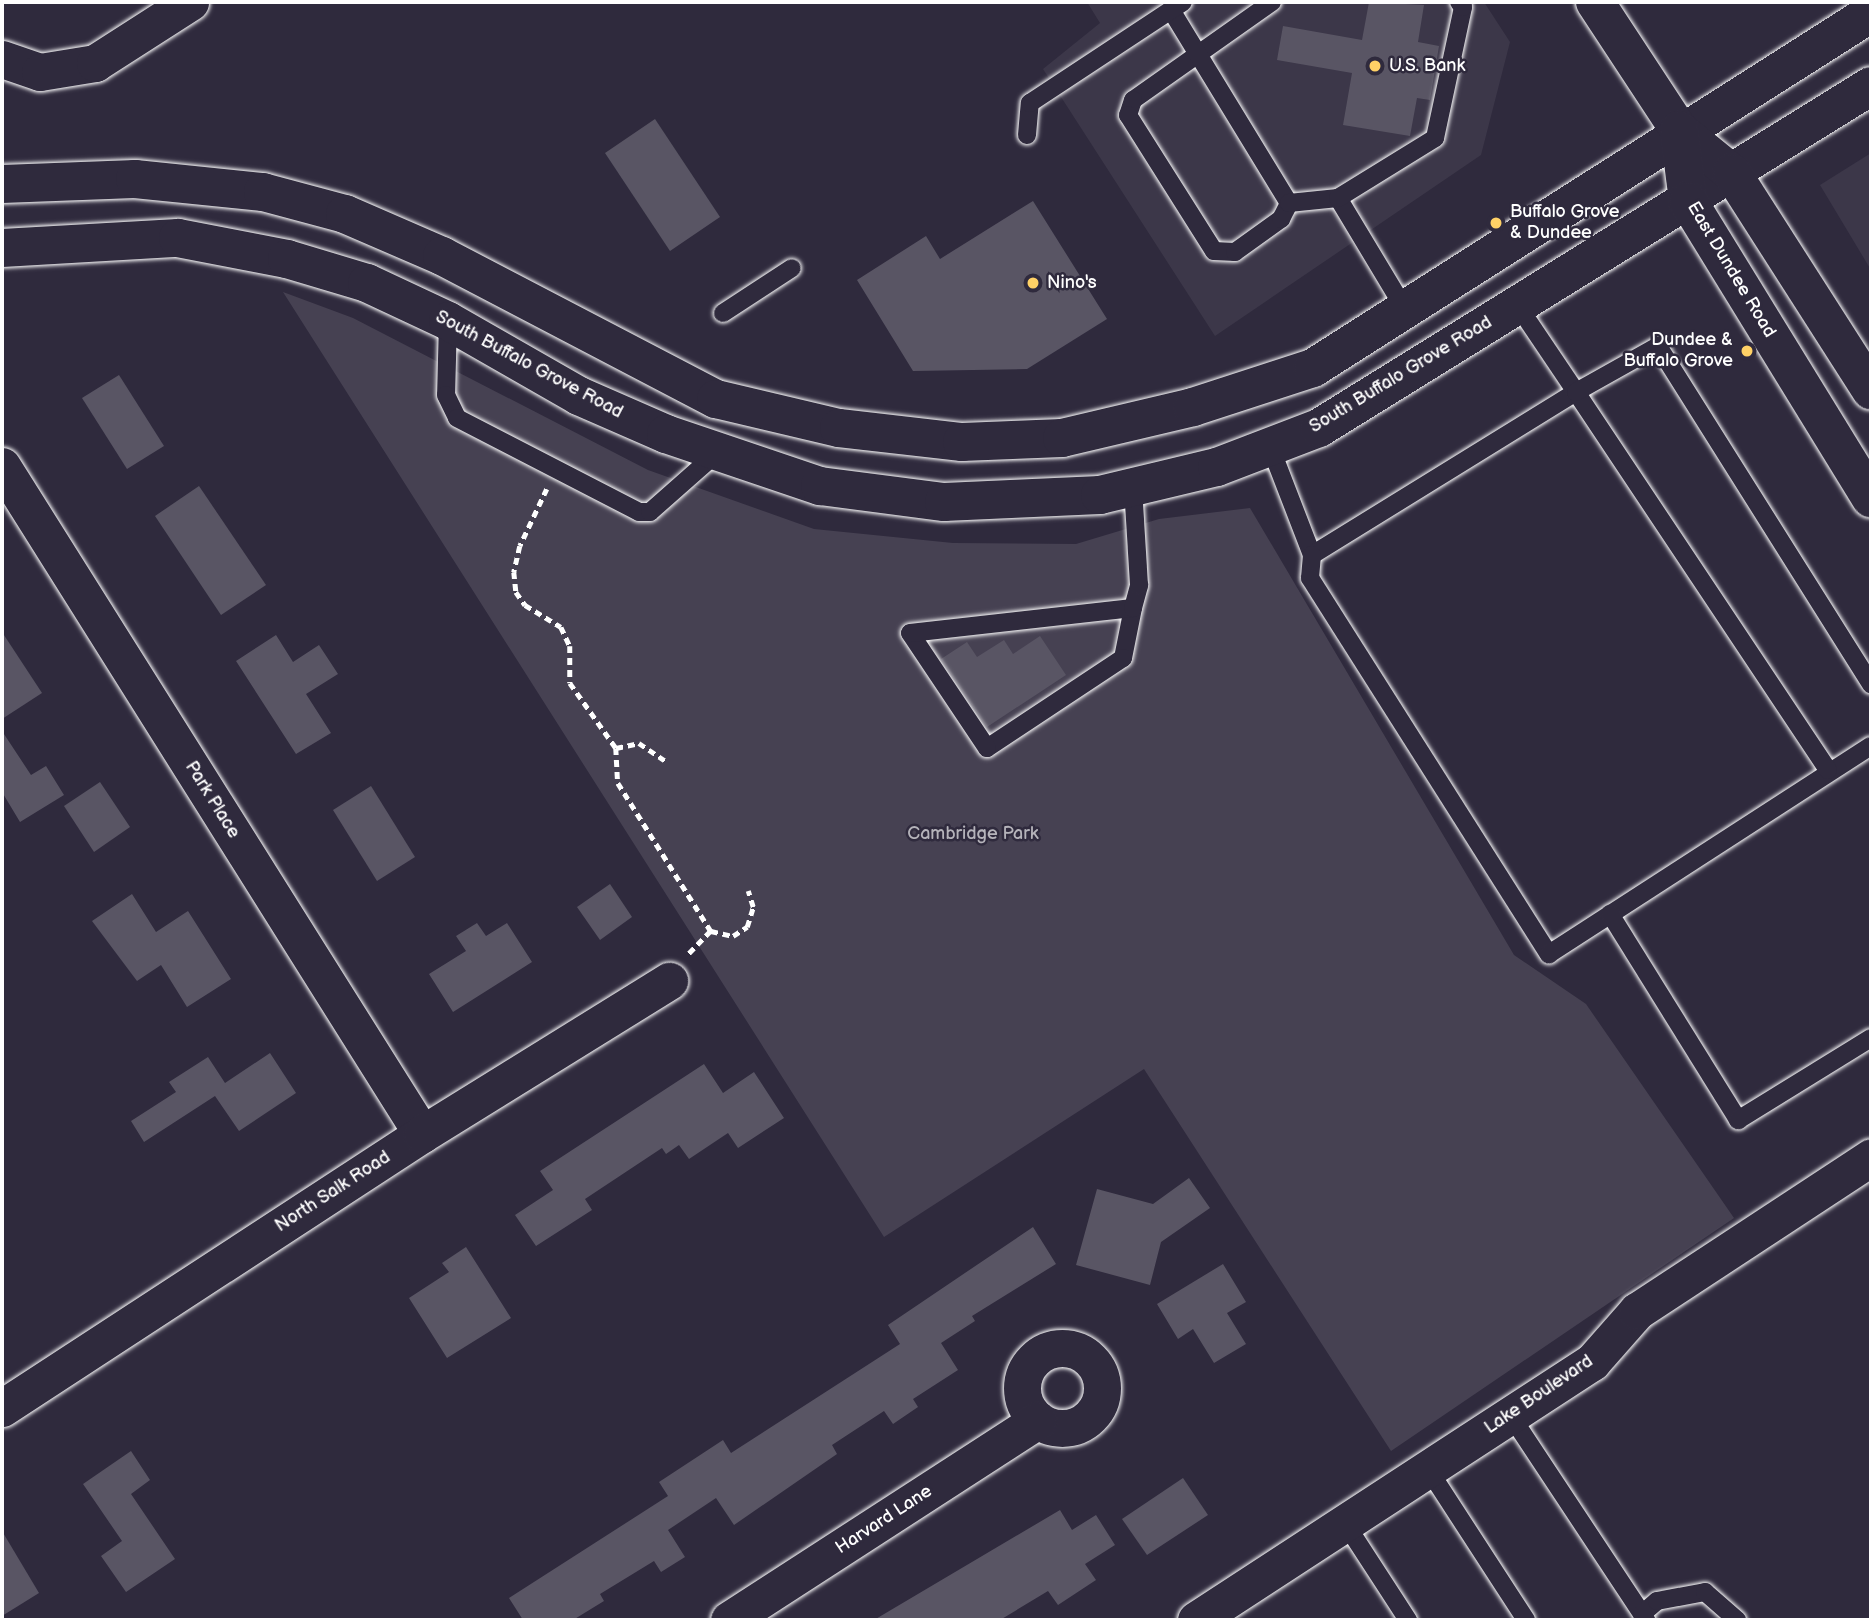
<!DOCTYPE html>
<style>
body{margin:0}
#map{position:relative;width:1873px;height:1622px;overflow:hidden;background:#2f2a3d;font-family:"Balsamiq Sans",sans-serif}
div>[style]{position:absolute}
.built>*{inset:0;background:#3c3749}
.green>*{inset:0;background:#464152}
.building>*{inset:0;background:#595564}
.path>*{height:4.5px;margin-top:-2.25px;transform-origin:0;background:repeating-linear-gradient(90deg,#fff 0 7px,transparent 0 12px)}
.roads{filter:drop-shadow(0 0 2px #fff) drop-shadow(0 0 2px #fff)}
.lane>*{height:18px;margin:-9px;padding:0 9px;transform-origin:9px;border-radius:9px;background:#2f2a3d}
.street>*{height:37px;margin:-18.5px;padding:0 18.5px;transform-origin:18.5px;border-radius:18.5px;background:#2f2a3d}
.street>.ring{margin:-18.5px;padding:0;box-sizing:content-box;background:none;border:37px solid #2f2a3d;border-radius:50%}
.secondary>*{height:38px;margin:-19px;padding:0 19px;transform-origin:19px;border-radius:19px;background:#2f2a3d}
.primary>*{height:38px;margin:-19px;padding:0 19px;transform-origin:19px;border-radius:19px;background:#2f2a3d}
.dots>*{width:19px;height:19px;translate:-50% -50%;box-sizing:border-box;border:4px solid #2f2a3d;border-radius:50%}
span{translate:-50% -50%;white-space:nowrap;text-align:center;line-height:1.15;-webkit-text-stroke:5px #2f2a3d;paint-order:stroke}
.poi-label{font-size:18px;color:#fff}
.left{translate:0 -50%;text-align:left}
.right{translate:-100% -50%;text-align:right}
.street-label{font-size:18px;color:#fff}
.park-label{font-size:18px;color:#b5b3ba}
.frame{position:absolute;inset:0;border:4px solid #fff;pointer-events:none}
</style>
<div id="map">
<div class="built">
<i style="clip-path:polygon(1087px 2px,1484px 2px,1510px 42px,1481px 155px,1215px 336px,1043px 69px,1100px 23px)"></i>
<i style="clip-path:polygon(1871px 153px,1871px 270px,1820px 185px)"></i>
</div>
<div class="green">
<i style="clip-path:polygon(283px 292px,353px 318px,648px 470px,814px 529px,953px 543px,1076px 544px,1159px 519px,1250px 508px,1514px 955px,1586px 1004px,1734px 1218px,1391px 1451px,1144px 1069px,884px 1237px)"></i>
</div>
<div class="building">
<i style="clip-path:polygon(1369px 2px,1424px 5px,1418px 42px,1439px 46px,1430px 100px,1417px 98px,1410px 136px,1343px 125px,1352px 73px,1277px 60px,1283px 26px,1362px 40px)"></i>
<i style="clip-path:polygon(655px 119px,720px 217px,670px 251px,605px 153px)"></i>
<i style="clip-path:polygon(1033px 201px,1107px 319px,1027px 369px,913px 371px,857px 280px,926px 236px,940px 259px)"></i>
<i style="clip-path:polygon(119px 375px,164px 446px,127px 469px,82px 398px)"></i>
<i style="clip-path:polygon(199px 486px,266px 585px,221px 615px,155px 516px)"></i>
<i style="clip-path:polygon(2px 632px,42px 693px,2px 719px)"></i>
<i style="clip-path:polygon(276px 635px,293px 662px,319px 645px,338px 674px,306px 694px,331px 733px,296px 754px,236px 661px)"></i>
<i style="clip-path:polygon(1040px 636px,1066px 675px,987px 727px,941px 659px,967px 642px,977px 657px,1004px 640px,1013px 654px)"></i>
<i style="clip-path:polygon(2px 731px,31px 775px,46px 766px,64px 795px,20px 822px,2px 792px)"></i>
<i style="clip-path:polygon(100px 782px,130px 827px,94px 852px,64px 806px)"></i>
<i style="clip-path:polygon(371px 786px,415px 857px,377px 881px,333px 810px)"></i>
<i style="clip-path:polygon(610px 884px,632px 917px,600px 940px,577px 907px)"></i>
<i style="clip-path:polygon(132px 894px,156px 932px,188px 911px,231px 979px,187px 1007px,161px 965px,137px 981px,92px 921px)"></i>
<i style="clip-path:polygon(477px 923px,486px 936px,507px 923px,532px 962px,453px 1012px,429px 974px,466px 951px,456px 936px)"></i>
<i style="clip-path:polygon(270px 1053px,296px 1093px,239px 1131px,215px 1096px,144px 1142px,131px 1121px,176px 1092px,169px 1082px,208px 1057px,225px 1083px)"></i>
<i style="clip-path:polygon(704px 1064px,723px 1093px,754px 1072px,784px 1118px,738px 1148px,728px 1133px,689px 1159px,679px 1145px,666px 1154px,662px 1148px,585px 1199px,592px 1210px,536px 1246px,515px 1215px,553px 1190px,540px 1171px)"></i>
<i style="clip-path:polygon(1189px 1178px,1210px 1208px,1161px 1242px,1150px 1285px,1076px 1265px,1097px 1189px,1153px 1204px)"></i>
<i style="clip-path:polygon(1033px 1227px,1056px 1264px,972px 1316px,975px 1321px,941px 1343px,958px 1370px,913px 1399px,918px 1407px,893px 1424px,884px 1411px,832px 1445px,837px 1454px,734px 1525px,716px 1498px,668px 1530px,685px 1557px,661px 1572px,654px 1561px,600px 1594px,604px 1601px,573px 1620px,523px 1620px,509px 1598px,668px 1496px,659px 1482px,723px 1440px,731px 1453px,900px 1344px,888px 1325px)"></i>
<i style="clip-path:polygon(466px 1247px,511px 1318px,447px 1358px,409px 1298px,449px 1272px,442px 1263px)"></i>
<i style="clip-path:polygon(1223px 1264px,1246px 1302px,1227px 1313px,1246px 1344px,1214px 1363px,1193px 1329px,1178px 1339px,1157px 1304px)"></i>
<i style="clip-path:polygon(131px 1451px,150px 1480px,131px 1494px,175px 1559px,126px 1592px,101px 1556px,122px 1541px,83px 1484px)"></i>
<i style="clip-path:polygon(1183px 1478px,1208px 1515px,1147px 1555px,1122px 1519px)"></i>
<i style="clip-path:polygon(1060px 1510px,1072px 1530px,1096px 1515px,1115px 1545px,1085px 1564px,1096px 1580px,1058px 1605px,1048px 1591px,1000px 1620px,874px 1620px)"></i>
<i style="clip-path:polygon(2px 1531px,39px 1593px,2px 1616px)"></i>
</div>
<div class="path">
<i style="left:547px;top:489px;width:63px;rotate:115.3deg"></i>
<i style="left:520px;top:546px;width:27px;rotate:103deg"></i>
<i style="left:514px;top:572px;width:20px;rotate:84deg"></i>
<i style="left:516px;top:592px;width:16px;rotate:55deg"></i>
<i style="left:525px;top:605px;width:42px;rotate:31.4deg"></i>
<i style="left:561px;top:627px;width:21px;rotate:65deg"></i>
<i style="left:570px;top:646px;width:37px;rotate:90deg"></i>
<i style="left:570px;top:683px;width:80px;rotate:54.7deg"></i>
<i style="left:616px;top:748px;width:35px;rotate:87deg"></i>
<i style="left:618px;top:783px;width:175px;rotate:57.9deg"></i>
<i style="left:711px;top:931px;width:32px;rotate:134deg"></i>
<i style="left:616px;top:748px;width:24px;rotate:-12deg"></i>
<i style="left:639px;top:743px;width:34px;rotate:34deg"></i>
<i style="left:711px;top:931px;width:23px;rotate:13deg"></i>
<i style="left:733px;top:936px;width:17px;rotate:-33deg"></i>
<i style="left:747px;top:927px;width:21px;rotate:-73deg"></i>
<i style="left:753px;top:907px;width:17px;rotate:-107deg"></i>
</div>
<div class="roads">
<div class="lane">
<i style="left:1272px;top:2px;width:170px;rotate:144.8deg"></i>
<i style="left:1133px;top:100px;width:16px;rotate:108deg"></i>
<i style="left:1128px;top:115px;width:161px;rotate:57.7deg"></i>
<i style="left:1214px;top:251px;width:21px;rotate:3deg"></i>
<i style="left:1235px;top:252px;width:57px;rotate:-35.7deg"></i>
<i style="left:1281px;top:219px;width:18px;rotate:-63deg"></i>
<i style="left:1171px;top:10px;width:226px;rotate:58.6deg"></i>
<i style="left:1289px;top:203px;width:49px;rotate:-5.8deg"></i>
<i style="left:1027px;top:135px;width:32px;rotate:-85deg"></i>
<i style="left:1030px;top:103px;width:183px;rotate:-33.4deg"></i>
<i style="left:1406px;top:311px;width:132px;rotate:-121deg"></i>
<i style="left:1338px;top:198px;width:114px;rotate:-31.7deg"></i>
<i style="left:1435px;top:138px;width:134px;rotate:-77.9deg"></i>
<i style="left:1463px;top:7px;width:6px;rotate:-129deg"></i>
<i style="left:723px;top:313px;width:82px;rotate:-33.1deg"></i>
<i style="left:448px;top:321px;width:74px;rotate:91.5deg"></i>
<i style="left:446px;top:395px;width:25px;rotate:64deg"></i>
<i style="left:457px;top:418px;width:205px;rotate:27.3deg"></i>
<i style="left:639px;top:512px;width:11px"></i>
<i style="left:650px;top:512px;width:91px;rotate:-41.4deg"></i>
<i style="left:1270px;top:446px;width:117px;rotate:68.9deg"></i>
<i style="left:1312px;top:555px;width:310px;rotate:-31.7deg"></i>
<i style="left:1576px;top:392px;width:104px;rotate:-124deg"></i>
<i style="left:1312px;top:555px;width:23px;rotate:95deg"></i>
<i style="left:1310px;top:578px;width:446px;rotate:57.6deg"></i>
<i style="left:1549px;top:954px;width:383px;rotate:-32.9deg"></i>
<i style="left:1133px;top:608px;width:51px;rotate:101.3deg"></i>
<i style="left:1123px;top:658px;width:163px;rotate:146.5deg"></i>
<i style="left:987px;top:748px;width:138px;rotate:-123.8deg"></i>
<i style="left:910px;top:633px;width:224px;rotate:-6.4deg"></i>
<i style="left:1133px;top:608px;width:24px;rotate:-75deg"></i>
<i style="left:1139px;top:585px;width:98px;rotate:-93.5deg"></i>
<i style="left:1828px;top:770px;width:454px;rotate:-123.7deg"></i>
<i style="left:1576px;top:392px;width:94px;rotate:-29.3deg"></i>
<i style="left:1658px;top:346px;width:400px;rotate:57.8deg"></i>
<i style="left:1610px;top:914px;width:243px;rotate:58.1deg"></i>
<i style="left:1738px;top:1120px;width:156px;rotate:-31.7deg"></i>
<i style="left:1511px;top:1416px;width:245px;rotate:56.5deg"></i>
<i style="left:1428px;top:1469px;width:180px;rotate:57deg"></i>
<i style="left:1345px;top:1523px;width:116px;rotate:57deg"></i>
<i style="left:1642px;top:1614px;width:20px;rotate:-41deg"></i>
<i style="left:1657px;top:1601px;width:49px;rotate:-10.6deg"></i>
<i style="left:1705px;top:1592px;width:43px;rotate:41.2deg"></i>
</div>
<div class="street">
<i style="left:2px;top:59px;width:40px;rotate:18.9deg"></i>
<i style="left:40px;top:72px;width:56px;rotate:-9.3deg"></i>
<i style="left:95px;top:63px;width:113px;rotate:-32.7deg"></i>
<i style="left:2px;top:466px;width:789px;rotate:57.84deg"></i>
<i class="ring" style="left:1022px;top:1348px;width:43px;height:43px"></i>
<i style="left:2px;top:1408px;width:501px;rotate:-33.12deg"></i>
<i style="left:422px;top:1134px;width:291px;rotate:-31.8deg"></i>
<i style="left:729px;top:1620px;width:368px;rotate:-32.9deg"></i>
<i style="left:1196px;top:1620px;width:473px;rotate:-33.1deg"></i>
<i style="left:1592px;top:1362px;width:68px;rotate:-48.6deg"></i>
<i style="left:1637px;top:1311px;width:280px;rotate:-33.3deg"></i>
</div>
<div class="secondary">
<i style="left:2px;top:184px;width:133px;rotate:-2.2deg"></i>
<i style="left:135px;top:179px;width:129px;rotate:5.8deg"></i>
<i style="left:263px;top:192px;width:85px;rotate:15deg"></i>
<i style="left:345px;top:214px;width:106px;rotate:23.4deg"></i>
<i style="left:442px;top:256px;width:309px;rotate:27.6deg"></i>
<i style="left:716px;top:399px;width:126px;rotate:13.3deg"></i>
<i style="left:839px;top:428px;width:124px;rotate:6.5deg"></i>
<i style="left:962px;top:442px;width:100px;rotate:-2.3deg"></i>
<i style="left:1062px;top:438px;width:135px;rotate:-13.3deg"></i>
<i style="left:1193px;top:407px;width:126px;rotate:-18deg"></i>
<i style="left:1313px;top:368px;width:661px;rotate:-32.46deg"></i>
<i style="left:2px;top:248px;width:176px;rotate:-3.3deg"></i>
<i style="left:178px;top:238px;width:111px;rotate:10.9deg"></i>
<i style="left:287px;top:259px;width:84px;rotate:16.7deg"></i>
<i style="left:367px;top:283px;width:89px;rotate:25.1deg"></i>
<i style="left:448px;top:321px;width:151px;rotate:29.8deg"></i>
<i style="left:579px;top:396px;width:95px;rotate:23.6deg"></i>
<i style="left:666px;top:434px;width:163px;rotate:18.7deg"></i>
<i style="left:820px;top:486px;width:125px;rotate:7.4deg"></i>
<i style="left:944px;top:502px;width:156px;rotate:-2.6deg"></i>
<i style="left:1100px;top:495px;width:120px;rotate:-13.5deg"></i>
<i style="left:1217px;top:467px;width:109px;rotate:-20.9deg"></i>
<i style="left:1319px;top:428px;width:649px;rotate:-31.78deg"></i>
</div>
<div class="primary">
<i style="left:1595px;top:2px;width:153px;rotate:56.7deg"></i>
<i style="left:1679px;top:130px;width:68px;rotate:39.1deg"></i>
<i style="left:1732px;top:173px;width:258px;rotate:57.4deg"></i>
<i style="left:1679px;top:130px;width:72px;rotate:82.8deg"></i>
<i style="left:1688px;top:201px;width:349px;rotate:58.4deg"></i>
</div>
</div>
<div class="dots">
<i style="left:1375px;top:66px;background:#ffd166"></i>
<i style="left:1496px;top:223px;background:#ffd166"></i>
<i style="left:1033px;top:283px;background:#ffd166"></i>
<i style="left:1747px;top:351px;background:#ffd166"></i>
</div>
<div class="poi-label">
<span class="left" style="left:1389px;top:66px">U.S. Bank</span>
<span class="left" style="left:1510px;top:223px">Buffalo Grove<br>&amp; Dundee</span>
<span class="left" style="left:1047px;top:283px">Nino's</span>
<span class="right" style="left:1733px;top:351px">Dundee &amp;<br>Buffalo Grove</span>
</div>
<div class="street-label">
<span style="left:1731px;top:270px;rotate:59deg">East Dundee Road</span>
<span style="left:529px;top:365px;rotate:28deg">South Buffalo Grove Road</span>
<span style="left:1401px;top:375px;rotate:-31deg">South Buffalo Grove Road</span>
<span style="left:212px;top:800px;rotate:58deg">Park Place</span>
<span style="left:333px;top:1192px;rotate:-33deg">North Salk Road</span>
<span style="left:1539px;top:1395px;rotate:-34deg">Lake Boulevard</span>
<span style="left:884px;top:1520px;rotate:-33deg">Harvard Lane</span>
</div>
<div class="park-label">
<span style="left:973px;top:834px">Cambridge Park</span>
</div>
<div class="frame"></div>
</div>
